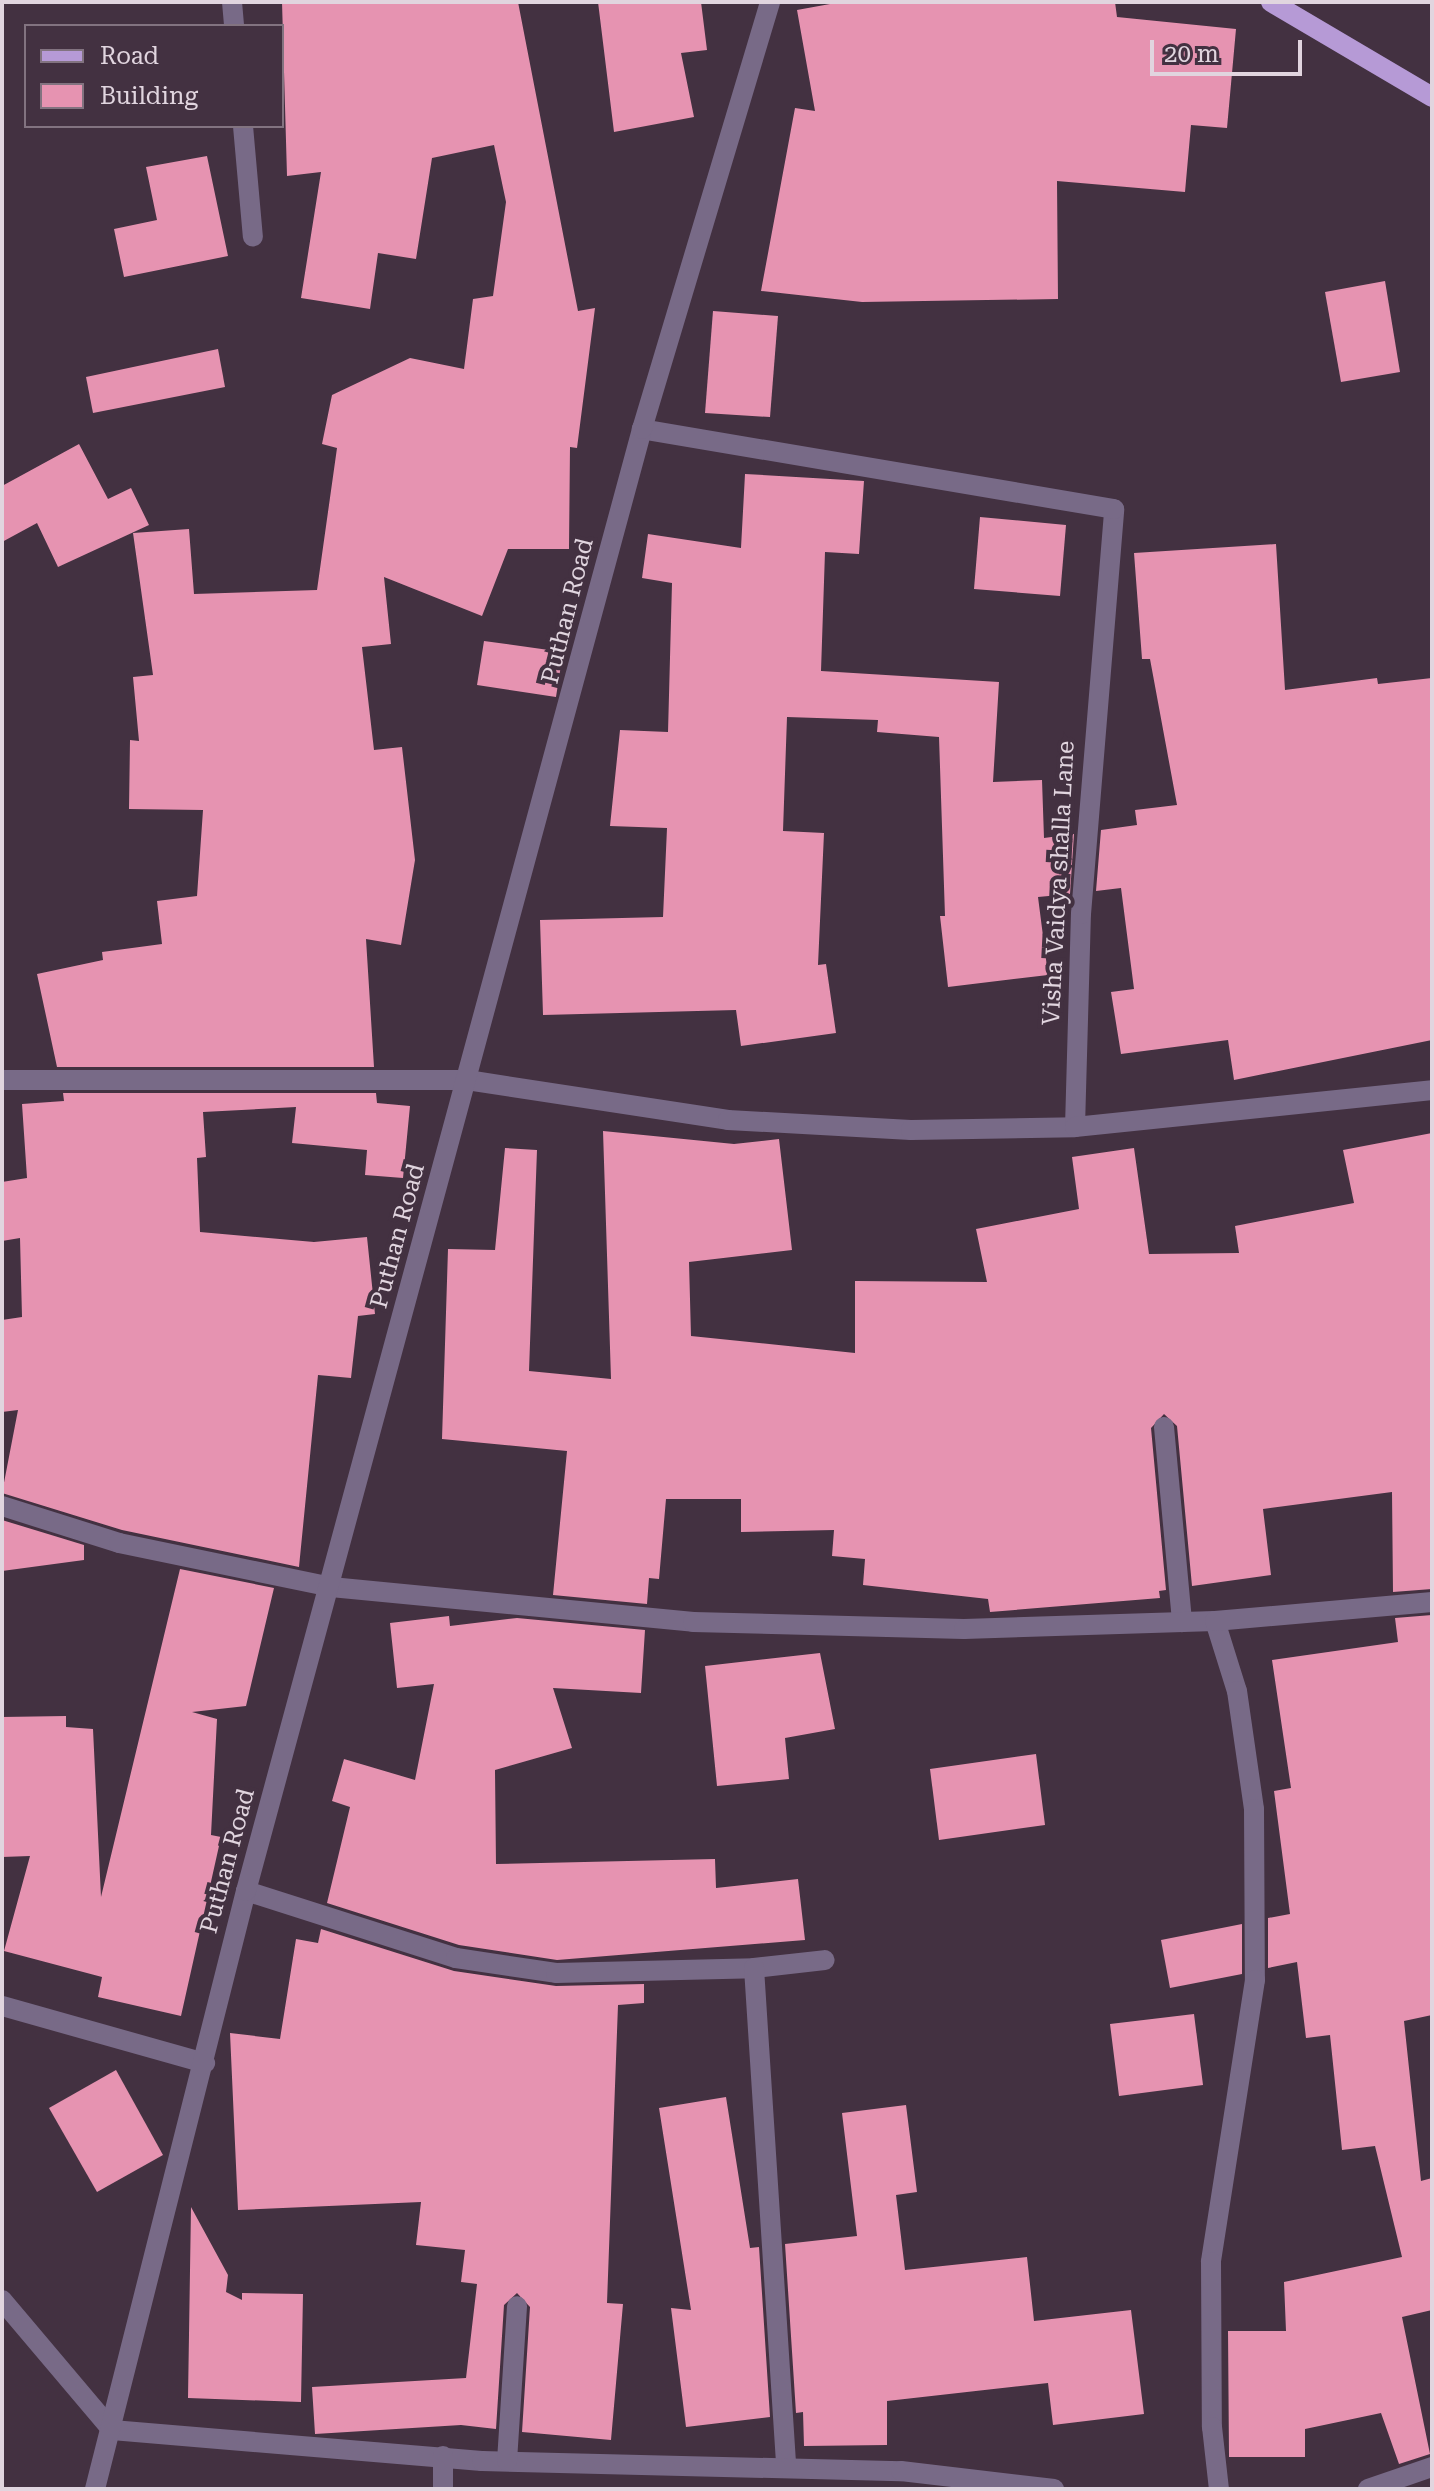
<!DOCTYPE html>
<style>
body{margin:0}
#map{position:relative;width:1434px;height:2491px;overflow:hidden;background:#433141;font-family:"Roboto Serif",serif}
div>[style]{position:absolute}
.building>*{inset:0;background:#e693b1}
.minor>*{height:20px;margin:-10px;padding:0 10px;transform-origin:10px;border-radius:10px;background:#786a87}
.major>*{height:20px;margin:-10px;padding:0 10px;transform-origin:10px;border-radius:10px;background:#b69ad6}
span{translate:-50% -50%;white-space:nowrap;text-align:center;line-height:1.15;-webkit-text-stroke:8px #433141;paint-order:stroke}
.street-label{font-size:24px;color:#e1d5df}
.frame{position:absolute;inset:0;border:4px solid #e1d5df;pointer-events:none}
.legend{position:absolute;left:24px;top:24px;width:260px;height:104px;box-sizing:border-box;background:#433141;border:2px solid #827380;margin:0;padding:10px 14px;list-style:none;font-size:24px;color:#e1d5df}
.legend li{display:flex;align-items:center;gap:16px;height:40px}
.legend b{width:40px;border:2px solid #827380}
.scale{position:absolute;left:1150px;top:40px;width:152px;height:36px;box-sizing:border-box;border:4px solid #e1d5df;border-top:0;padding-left:10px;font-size:24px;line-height:28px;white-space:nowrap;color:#e1d5df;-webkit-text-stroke:6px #433141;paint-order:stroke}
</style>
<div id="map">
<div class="building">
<i style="clip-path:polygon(282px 2px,518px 2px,578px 311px,595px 308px,577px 448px,570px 447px,569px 549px,508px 549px,482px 616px,384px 577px,391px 644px,362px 647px,374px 750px,402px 747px,415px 860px,401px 945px,366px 939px,374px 1067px,57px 1067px,37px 974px,103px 960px,102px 952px,162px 944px,157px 901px,197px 896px,203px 810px,129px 809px,130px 740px,139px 741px,133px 677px,153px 675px,133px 533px,189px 529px,194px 594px,317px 590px,337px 448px,322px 444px,332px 395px,410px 358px,464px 369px,473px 299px,493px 296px,506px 202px,494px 145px,432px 158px,416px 259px,378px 253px,370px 309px,301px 298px,321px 172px,287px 176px)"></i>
<i style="clip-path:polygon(598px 2px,701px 2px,707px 50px,681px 53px,694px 117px,614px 132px)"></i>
<i style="clip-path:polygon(841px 2px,1115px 2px,1117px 17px,1236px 29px,1227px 128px,1191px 125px,1185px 192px,1057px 181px,1058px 299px,862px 302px,761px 291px,795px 108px,815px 111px,797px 10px)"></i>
<i style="clip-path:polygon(207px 156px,228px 256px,124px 277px,114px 229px,157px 220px,146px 167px)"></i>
<i style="clip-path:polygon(1385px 281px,1400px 372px,1341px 382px,1325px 292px)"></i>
<i style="clip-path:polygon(713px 311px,778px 316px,770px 417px,705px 413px)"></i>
<i style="clip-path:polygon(218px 349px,225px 387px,93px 413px,86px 377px)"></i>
<i style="clip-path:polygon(79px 444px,108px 499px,131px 488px,149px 525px,58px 567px,37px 523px,2px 542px,2px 486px)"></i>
<i style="clip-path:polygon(745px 474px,864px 481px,859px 554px,825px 552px,821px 671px,999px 682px,993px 782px,1042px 780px,1044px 838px,1074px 834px,1070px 894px,1038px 897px,1048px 975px,948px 987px,940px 916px,945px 916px,939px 737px,877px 732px,878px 720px,787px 717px,783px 831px,824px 833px,818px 965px,826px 964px,836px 1033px,741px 1046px,736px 1010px,543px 1015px,540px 920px,663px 917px,667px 828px,610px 826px,620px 730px,668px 732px,672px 583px,642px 578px,648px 534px,741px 548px)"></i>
<i style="clip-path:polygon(980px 517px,1066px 525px,1060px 596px,974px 589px)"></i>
<i style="clip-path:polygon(1276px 544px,1285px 690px,1377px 678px,1378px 684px,1432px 678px,1432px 1040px,1234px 1080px,1228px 1040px,1121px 1054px,1111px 992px,1134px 989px,1121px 888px,1096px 891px,1101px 830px,1137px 825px,1135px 810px,1177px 805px,1150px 659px,1142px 659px,1134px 553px)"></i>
<i style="clip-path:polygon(484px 641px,563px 652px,556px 697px,477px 685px)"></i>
<i style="clip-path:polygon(63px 1093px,376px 1093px,377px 1103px,410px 1106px,403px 1178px,365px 1175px,367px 1150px,292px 1143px,296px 1107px,203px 1112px,206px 1157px,197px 1158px,200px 1232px,314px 1242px,367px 1237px,375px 1314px,358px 1316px,351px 1378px,318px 1375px,299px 1567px,122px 1530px,2px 1493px,18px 1410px,2px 1412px,2px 1320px,22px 1317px,20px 1238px,2px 1241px,2px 1182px,27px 1178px,22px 1104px,64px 1101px)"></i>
<i style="clip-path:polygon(603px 1131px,734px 1144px,779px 1139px,792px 1250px,689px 1262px,691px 1336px,855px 1353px,855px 1281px,987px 1282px,976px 1229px,1079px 1209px,1072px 1157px,1134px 1148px,1149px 1254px,1239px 1253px,1235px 1226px,1354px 1203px,1343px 1150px,1432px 1133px,1432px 1589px,1393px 1592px,1392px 1492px,1263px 1509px,1271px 1575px,1192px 1586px,1177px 1426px,1164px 1414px,1151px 1428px,1166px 1590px,1159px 1591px,1160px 1598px,990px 1612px,988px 1599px,863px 1585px,865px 1559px,832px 1556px,834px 1530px,741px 1532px,741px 1499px,666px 1499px,659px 1579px,649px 1578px,647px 1604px,553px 1595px,567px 1451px,442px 1439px,448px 1249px,495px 1250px,505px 1148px,537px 1150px,529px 1371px,611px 1379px)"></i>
<i style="clip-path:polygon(2px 1520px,84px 1545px,84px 1560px,2px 1571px)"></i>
<i style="clip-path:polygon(180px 1569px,274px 1588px,246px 1706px,192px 1712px,217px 1719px,211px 1835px,221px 1837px,181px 2016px,98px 1997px,102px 1977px,4px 1951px,30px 1856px,2px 1857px,2px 1717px,66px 1716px,66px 1727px,93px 1729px,101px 1897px)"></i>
<i style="clip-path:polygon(1432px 1615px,1432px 2015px,1404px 2021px,1421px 2181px,1432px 2178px,1432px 2310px,1402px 2317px,1430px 2454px,1399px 2464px,1381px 2413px,1305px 2429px,1305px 2457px,1229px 2457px,1228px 2331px,1286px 2331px,1284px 2282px,1402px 2257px,1375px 2146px,1342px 2150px,1330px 2035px,1306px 2038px,1297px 1962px,1268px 1968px,1268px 1918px,1290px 1914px,1274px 1791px,1291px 1788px,1272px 1660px,1398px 1642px,1395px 1618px)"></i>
<i style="clip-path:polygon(449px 1616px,450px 1626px,517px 1618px,645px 1630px,641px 1693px,553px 1688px,572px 1748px,495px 1770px,496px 1864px,715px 1859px,716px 1888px,798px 1879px,805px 1940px,557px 1960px,459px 1945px,327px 1903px,350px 1807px,332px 1801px,344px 1759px,415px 1780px,434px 1684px,397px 1688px,390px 1623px)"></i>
<i style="clip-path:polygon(820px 1653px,835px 1729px,785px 1738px,789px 1779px,717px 1786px,705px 1666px)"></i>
<i style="clip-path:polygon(1036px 1754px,1045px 1825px,939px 1840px,930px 1769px)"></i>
<i style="clip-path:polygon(1242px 1924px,1242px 1974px,1170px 1988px,1161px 1940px)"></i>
<i style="clip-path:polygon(321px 1929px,454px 1971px,556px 1986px,644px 1984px,644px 2003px,618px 2005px,607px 2303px,623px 2304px,611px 2440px,522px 2432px,530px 2307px,517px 2293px,504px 2305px,496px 2429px,461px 2425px,315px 2434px,312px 2387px,466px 2378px,477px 2284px,461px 2282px,465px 2250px,416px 2245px,421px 2202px,238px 2210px,230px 2033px,280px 2039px,296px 1939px,318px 1943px)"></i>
<i style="clip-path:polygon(1194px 2014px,1203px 2085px,1119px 2096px,1110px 2024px)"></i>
<i style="clip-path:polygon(116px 2070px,163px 2155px,97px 2192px,49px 2108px)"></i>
<i style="clip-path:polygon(726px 2097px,750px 2248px,759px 2247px,770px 2417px,686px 2427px,671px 2308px,691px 2310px,659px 2108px)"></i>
<i style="clip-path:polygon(906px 2105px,917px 2192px,896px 2195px,905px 2270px,1027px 2257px,1034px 2321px,1131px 2310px,1144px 2414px,1053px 2425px,1048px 2383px,887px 2401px,887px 2445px,804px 2446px,803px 2412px,796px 2413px,785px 2244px,857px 2236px,842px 2113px)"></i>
<i style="clip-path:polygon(191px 2207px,228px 2275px,226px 2292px,242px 2300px,242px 2293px,303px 2294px,301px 2402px,188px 2398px)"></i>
</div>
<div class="minor">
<i style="left:232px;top:2px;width:24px;rotate:85deg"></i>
<i style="left:243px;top:126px;width:111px;rotate:84.9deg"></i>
<i style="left:2px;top:1080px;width:465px"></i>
<i style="left:467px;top:1080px;width:264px;rotate:8.7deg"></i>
<i style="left:728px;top:1120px;width:183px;rotate:3.1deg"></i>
<i style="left:911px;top:1130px;width:164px;rotate:-1deg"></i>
<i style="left:1075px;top:1127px;width:213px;rotate:-88.4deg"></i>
<i style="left:1081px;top:914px;width:406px;rotate:-85.3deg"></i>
<i style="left:1114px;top:509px;width:479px;rotate:-170.4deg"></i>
<i style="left:1075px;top:1127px;width:359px;rotate:-5.9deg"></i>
<i style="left:1164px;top:1427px;width:196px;rotate:84.7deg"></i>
<i style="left:2px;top:1506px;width:123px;rotate:17.5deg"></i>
<i style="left:119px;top:1543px;width:217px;rotate:11.7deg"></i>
<i style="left:331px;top:1587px;width:364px;rotate:5.5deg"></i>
<i style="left:693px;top:1622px;width:271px;rotate:1.5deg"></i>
<i style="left:964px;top:1629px;width:251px;rotate:-1.8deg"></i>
<i style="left:1215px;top:1621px;width:73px;rotate:72.6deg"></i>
<i style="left:1237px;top:1691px;width:119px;rotate:81.8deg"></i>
<i style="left:1254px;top:1809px;width:171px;rotate:89.7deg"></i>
<i style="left:1255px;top:1980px;width:285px;rotate:98.9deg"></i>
<i style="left:1211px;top:2262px;width:165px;rotate:89.7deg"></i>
<i style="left:1212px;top:2427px;width:62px;rotate:83.6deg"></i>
<i style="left:1215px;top:1621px;width:218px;rotate:-5deg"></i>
<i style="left:246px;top:1891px;width:220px;rotate:17.7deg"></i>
<i style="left:456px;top:1958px;width:101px;rotate:8.5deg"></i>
<i style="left:556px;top:1973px;width:198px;rotate:-1.4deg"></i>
<i style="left:754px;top:1968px;width:71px;rotate:-6.4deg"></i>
<i style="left:754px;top:1968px;width:499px;rotate:86.3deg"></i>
<i style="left:2px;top:2006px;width:211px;rotate:15.7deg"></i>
<i style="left:2px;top:2300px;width:170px;rotate:49.8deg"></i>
<i style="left:112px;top:2430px;width:371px;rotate:4.8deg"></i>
<i style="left:482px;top:2461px;width:419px;rotate:1.4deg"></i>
<i style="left:901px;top:2471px;width:154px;rotate:6.7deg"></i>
<i style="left:443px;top:2456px;width:33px;rotate:90deg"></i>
<i style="left:507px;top:2461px;width:155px;rotate:-86.3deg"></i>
<i style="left:95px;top:2489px;width:617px;rotate:-75.83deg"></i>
<i style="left:246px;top:1891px;width:1515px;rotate:-74.84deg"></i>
<i style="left:642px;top:429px;width:446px;rotate:-73.3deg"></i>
<i style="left:1368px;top:2489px;width:68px;rotate:-19deg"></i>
</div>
<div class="major">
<i style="left:1271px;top:2px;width:187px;rotate:30.5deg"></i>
</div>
<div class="street-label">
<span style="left:568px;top:611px;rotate:-76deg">Puthan Road</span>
<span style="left:1059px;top:883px;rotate:-87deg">Visha Vaidya shalla Lane</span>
<span style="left:398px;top:1236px;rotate:-75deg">Puthan Road</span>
<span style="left:228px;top:1861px;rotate:-75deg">Puthan Road</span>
</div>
<div class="frame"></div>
<ul class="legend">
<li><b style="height:10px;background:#b69ad6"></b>Road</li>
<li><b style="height:22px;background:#e693b1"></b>Building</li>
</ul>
<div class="scale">20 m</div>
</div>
